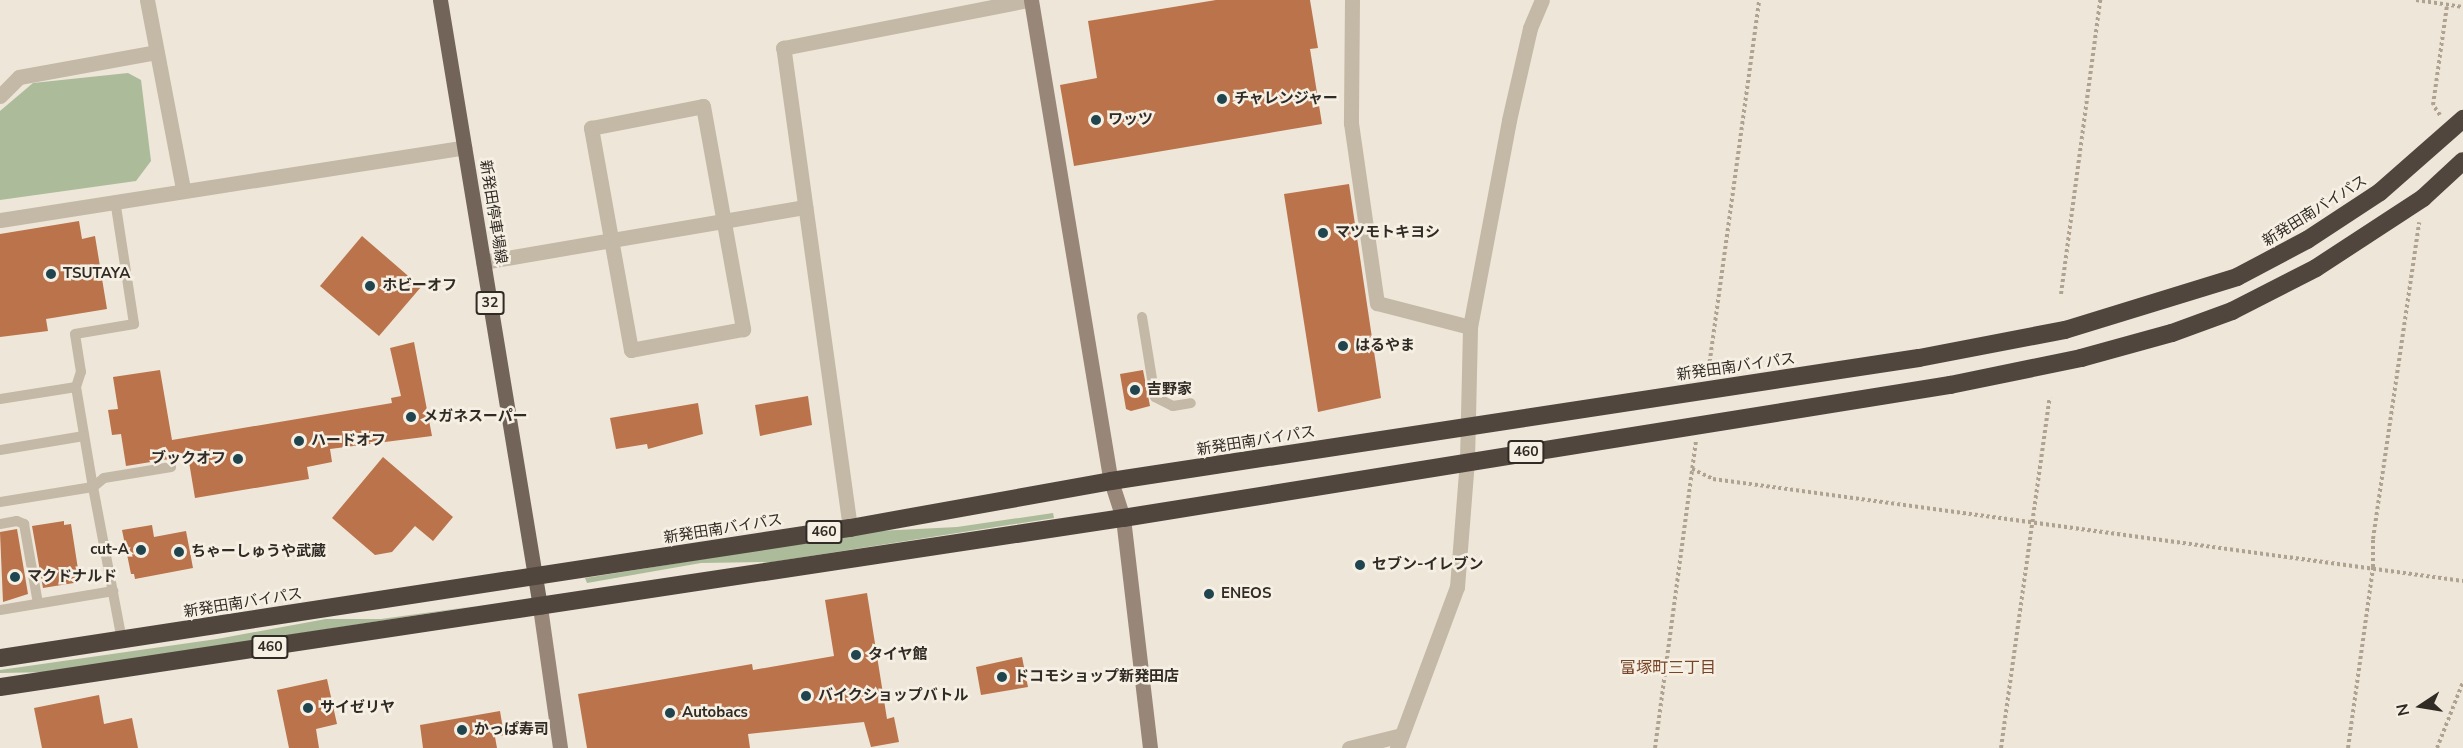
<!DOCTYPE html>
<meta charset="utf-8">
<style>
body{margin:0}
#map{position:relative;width:2463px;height:748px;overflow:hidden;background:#eee6d8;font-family:"Nunito Sans","Noto Sans JP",sans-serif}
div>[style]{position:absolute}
.green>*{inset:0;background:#acbb9a}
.building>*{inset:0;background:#ba734a}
.path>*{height:4px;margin-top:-2px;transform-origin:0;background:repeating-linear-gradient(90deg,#b0a290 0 3px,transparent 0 6px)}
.lane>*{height:10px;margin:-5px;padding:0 5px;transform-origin:5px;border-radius:5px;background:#c4b8a6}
.street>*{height:15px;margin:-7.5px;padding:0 7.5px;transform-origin:7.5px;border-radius:7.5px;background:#c4b8a6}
.secondary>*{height:15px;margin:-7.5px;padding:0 7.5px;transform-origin:7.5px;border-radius:7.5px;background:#988778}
.primary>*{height:15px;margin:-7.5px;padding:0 7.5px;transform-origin:7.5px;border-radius:7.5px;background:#726458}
.highway>*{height:18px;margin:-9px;padding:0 9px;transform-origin:9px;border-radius:9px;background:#51463e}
.dots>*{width:16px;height:16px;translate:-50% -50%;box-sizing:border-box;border:3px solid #f6f0e4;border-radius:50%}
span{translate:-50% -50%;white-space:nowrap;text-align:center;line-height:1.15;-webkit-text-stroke:5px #f6f0e4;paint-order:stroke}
.shield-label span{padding:2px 4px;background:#f6f0e4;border:2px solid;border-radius:4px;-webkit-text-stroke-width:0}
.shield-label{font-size:14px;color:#312b26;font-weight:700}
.poi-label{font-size:15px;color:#312b26;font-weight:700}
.left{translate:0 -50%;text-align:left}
.right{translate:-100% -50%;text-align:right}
.street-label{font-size:15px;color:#312b26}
.neighbourhood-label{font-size:16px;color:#784427}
.north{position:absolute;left:2391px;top:676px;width:60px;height:60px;-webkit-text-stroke:4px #f6f0e4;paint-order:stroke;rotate:258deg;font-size:16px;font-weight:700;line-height:24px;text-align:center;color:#312b26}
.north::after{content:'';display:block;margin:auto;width:21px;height:27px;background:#312b26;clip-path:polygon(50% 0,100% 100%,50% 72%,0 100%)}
</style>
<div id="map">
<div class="green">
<i style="clip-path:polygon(128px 73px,141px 80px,151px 161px,136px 181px,0 200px,0 111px,33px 83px)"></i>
<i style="clip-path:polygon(1053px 513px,1054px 518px,772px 562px,701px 563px,587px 583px,585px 578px,878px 531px,957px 527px)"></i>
<i style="clip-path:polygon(476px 606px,51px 672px,0 673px,0 670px,217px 639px,326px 619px,381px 619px)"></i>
</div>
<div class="building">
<i style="clip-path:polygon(1216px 0,1310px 0,1318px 48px,1310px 49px,1322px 124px,1074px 166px,1060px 85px,1097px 78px,1088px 21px)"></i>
<i style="clip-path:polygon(1349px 184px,1381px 398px,1318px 412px,1284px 194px)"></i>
<i style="clip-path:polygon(79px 221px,82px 239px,95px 236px,107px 309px,46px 319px,48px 331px,0 337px,0 234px)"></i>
<i style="clip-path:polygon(362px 236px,421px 287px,379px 336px,320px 286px)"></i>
<i style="clip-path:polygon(414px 342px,432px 436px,330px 449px,332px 462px,307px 467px,309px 479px,195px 498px,188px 456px,126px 466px,121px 434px,112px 435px,108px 410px,118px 409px,113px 377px,160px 370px,172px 440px,392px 403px,391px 398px,401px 396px,390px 348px)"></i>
<i style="clip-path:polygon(1143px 370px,1150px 406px,1131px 411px,1126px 409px,1120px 374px)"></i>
<i style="clip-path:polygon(808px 396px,812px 425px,760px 436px,755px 405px)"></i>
<i style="clip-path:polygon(698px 403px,703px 434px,648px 449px,647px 444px,616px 449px,610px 418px)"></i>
<i style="clip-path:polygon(383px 457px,453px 517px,433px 541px,415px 526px,392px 552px,375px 555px,332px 518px)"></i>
<i style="clip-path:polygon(64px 521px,64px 525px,71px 524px,80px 582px,43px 588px,32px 526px)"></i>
<i style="clip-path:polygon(152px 525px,154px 537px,186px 531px,193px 568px,135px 579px,134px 574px,131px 574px,122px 530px)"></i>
<i style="clip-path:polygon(17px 529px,28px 594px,3px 602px,0 532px)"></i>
<i style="clip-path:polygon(867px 593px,887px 719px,894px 717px,899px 742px,871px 747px,864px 722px,748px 734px,750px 748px,587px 748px,578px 694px,752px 664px,753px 670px,834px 656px,825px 600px)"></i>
<i style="clip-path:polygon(1022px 657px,1028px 687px,981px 695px,976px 667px)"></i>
<i style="clip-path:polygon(327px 679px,337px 724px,316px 729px,319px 748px,289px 748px,277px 690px)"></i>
<i style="clip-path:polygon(99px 695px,104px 724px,132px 718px,138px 748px,42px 748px,34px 708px)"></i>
<i style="clip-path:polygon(500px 711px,504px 735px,495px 737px,497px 748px,423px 748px,420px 725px)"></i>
</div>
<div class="path">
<i style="left:2416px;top:0;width:48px;rotate:8.5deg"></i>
<i style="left:2440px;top:115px;width:12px;rotate:-125deg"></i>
<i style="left:2433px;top:105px;width:101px;rotate:-82deg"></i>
<i style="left:2061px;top:294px;width:297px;rotate:-82.4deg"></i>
<i style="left:1708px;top:374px;width:377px;rotate:-82.2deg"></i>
<i style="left:1692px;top:469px;width:23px;rotate:25deg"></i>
<i style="left:1713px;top:479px;width:757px;rotate:7.74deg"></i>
<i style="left:1655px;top:748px;width:309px;rotate:-82.4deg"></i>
<i style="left:2001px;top:748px;width:354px;rotate:-82.1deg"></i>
<i style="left:2348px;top:748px;width:183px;rotate:-82.1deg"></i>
<i style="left:2373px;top:567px;width:28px;rotate:-90deg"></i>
<i style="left:2373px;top:539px;width:320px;rotate:-81.7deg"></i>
<i style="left:2437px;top:748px;width:71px;rotate:-68.5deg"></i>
</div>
<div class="lane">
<i style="left:1142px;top:317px;width:81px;rotate:80.8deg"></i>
<i style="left:1155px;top:397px;width:20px;rotate:27deg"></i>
<i style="left:1173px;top:406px;width:18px;rotate:-9deg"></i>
<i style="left:76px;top:387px;width:101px;rotate:80.4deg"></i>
<i style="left:93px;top:487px;width:14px;rotate:-39deg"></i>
<i style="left:104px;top:478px;width:68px;rotate:-9.3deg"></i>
<i style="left:0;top:399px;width:77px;rotate:-9deg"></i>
<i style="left:76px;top:387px;width:16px;rotate:-72deg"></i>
<i style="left:81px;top:372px;width:38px;rotate:-99deg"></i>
<i style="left:75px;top:334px;width:60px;rotate:-9.6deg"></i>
<i style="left:134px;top:324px;width:125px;rotate:-98.7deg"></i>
<i style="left:0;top:450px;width:85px;rotate:-9.5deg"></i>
<i style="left:0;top:502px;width:94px;rotate:-9.2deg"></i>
<i style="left:93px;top:487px;width:156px;rotate:79.3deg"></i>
<i style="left:0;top:524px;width:17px;rotate:-10deg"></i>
<i style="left:17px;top:521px;width:8px;rotate:23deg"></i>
<i style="left:24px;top:524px;width:80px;rotate:80deg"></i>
<i style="left:0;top:610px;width:115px;rotate:-9.5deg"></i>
</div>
<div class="street">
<i style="left:147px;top:0;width:192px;rotate:79.2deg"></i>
<i style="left:1352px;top:0;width:123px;rotate:90.5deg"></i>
<i style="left:1351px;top:123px;width:182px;rotate:81.8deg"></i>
<i style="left:1377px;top:303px;width:96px;rotate:14.5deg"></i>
<i style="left:0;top:96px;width:27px;rotate:-45deg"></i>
<i style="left:19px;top:77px;width:139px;rotate:-10.3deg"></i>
<i style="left:703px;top:106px;width:227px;rotate:79.8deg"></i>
<i style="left:743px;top:329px;width:114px;rotate:169.4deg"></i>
<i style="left:631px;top:350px;width:226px;rotate:-100.2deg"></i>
<i style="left:591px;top:128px;width:114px;rotate:-11.1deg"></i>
<i style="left:0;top:220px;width:470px;rotate:-8.9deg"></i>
<i style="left:483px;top:262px;width:327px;rotate:-9.7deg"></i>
<i style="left:850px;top:528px;width:485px;rotate:-97.9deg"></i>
<i style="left:783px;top:48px;width:250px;rotate:-11.1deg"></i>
<i style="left:1349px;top:748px;width:50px;rotate:-13.8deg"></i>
<i style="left:1397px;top:748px;width:172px;rotate:-69.6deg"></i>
<i style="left:1457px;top:587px;width:126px;rotate:-85.5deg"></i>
<i style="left:1467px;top:461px;width:134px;rotate:-88.7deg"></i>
<i style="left:1470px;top:327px;width:211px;rotate:-79.3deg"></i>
<i style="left:1509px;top:120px;width:94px;rotate:-77.1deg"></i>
<i style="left:1530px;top:28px;width:30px;rotate:-67deg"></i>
</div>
<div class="secondary">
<i style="left:1031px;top:0;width:488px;rotate:80.6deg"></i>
<i style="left:1111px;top:481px;width:39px;rotate:72deg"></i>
<i style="left:1123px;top:518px;width:232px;rotate:83.3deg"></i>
<i style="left:540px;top:607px;width:142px;rotate:81.9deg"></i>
</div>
<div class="primary">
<i style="left:440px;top:0;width:615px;rotate:80.64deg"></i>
</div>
<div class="highway">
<i style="left:0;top:658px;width:860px;rotate:-8.7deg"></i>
<i style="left:850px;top:528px;width:265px;rotate:-10.2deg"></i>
<i style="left:1111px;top:481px;width:817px;rotate:-8.66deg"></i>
<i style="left:1919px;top:358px;width:149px;rotate:-10.9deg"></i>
<i style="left:2065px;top:330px;width:180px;rotate:-17.1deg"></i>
<i style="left:2237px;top:277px;width:79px;rotate:-27.9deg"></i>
<i style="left:2307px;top:240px;width:87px;rotate:-33.3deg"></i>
<i style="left:2380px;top:192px;width:111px;rotate:-41.3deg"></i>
<i style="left:0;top:687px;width:1136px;rotate:-8.56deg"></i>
<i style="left:1123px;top:518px;width:838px;rotate:-9.14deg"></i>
<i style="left:1950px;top:385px;width:134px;rotate:-11.6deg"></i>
<i style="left:2081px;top:358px;width:94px;rotate:-15.4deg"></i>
<i style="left:2172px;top:333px;width:64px;rotate:-20.1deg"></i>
<i style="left:2232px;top:311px;width:94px;rotate:-27.1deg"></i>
<i style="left:2316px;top:268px;width:128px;rotate:-33.2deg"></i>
<i style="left:2423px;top:198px;width:54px;rotate:-42.8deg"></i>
</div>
<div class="dots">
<i style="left:1222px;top:99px;background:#20454e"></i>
<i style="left:1096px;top:120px;background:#20454e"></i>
<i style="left:1323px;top:233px;background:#20454e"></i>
<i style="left:51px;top:274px;background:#20454e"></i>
<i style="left:370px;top:286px;background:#20454e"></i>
<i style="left:1343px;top:346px;background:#20454e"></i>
<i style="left:1135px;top:390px;background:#20454e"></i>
<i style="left:411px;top:417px;background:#20454e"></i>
<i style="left:299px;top:441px;background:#20454e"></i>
<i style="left:238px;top:459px;background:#20454e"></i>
<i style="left:141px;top:550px;background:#20454e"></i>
<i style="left:179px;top:552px;background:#20454e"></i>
<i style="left:1360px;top:565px;background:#20454e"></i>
<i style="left:15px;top:577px;background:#20454e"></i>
<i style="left:1209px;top:594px;background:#20454e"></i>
<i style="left:856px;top:655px;background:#20454e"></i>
<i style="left:1002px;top:677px;background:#20454e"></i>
<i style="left:806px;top:696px;background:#20454e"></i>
<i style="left:308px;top:708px;background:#20454e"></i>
<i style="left:670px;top:713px;background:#20454e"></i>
<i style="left:462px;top:730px;background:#20454e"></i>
</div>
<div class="shield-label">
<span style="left:490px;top:303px">32</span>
<span style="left:1526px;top:452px">460</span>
<span style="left:824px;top:532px">460</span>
<span style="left:270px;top:647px">460</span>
</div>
<div class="poi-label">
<span class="left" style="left:1234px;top:99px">チャレンジャー</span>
<span class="left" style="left:1108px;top:120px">ワッツ</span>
<span class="left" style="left:1335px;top:233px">マツモトキヨシ</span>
<span class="left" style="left:63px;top:274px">TSUTAYA</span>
<span class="left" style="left:382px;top:286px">ホビーオフ</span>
<span class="left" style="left:1355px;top:346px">はるやま</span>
<span class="left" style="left:1147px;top:390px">吉野家</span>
<span class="left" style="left:423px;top:417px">メガネスーパー</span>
<span class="left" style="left:311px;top:441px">ハードオフ</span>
<span class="right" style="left:226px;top:459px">ブックオフ</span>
<span class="right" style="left:129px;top:550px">cut-A</span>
<span class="left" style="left:191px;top:552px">ちゃーしゅうや武蔵</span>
<span class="left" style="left:1372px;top:565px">セブン-イレブン</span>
<span class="left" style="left:27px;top:577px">マクドナルド</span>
<span class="left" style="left:1221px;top:594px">ENEOS</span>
<span class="left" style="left:868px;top:655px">タイヤ館</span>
<span class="left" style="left:1014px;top:677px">ドコモショップ新発田店</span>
<span class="left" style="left:818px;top:696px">バイクショップバトル</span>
<span class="left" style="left:320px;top:708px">サイゼリヤ</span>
<span class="left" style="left:682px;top:713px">Autobacs</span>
<span class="left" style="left:474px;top:730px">かっぱ寿司</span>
</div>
<div class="street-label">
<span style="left:2315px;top:211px;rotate:-32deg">新発田南バイパス</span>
<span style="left:493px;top:212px;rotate:81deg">新発田停車場線</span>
<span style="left:1736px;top:367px;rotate:-8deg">新発田南バイパス</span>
<span style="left:1256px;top:441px;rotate:-9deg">新発田南バイパス</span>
<span style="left:723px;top:529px;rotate:-9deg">新発田南バイパス</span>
<span style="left:243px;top:603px;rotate:-9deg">新発田南バイパス</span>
</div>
<div class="neighbourhood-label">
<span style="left:1668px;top:668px">富塚町三丁目</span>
</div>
<div class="north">N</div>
</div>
